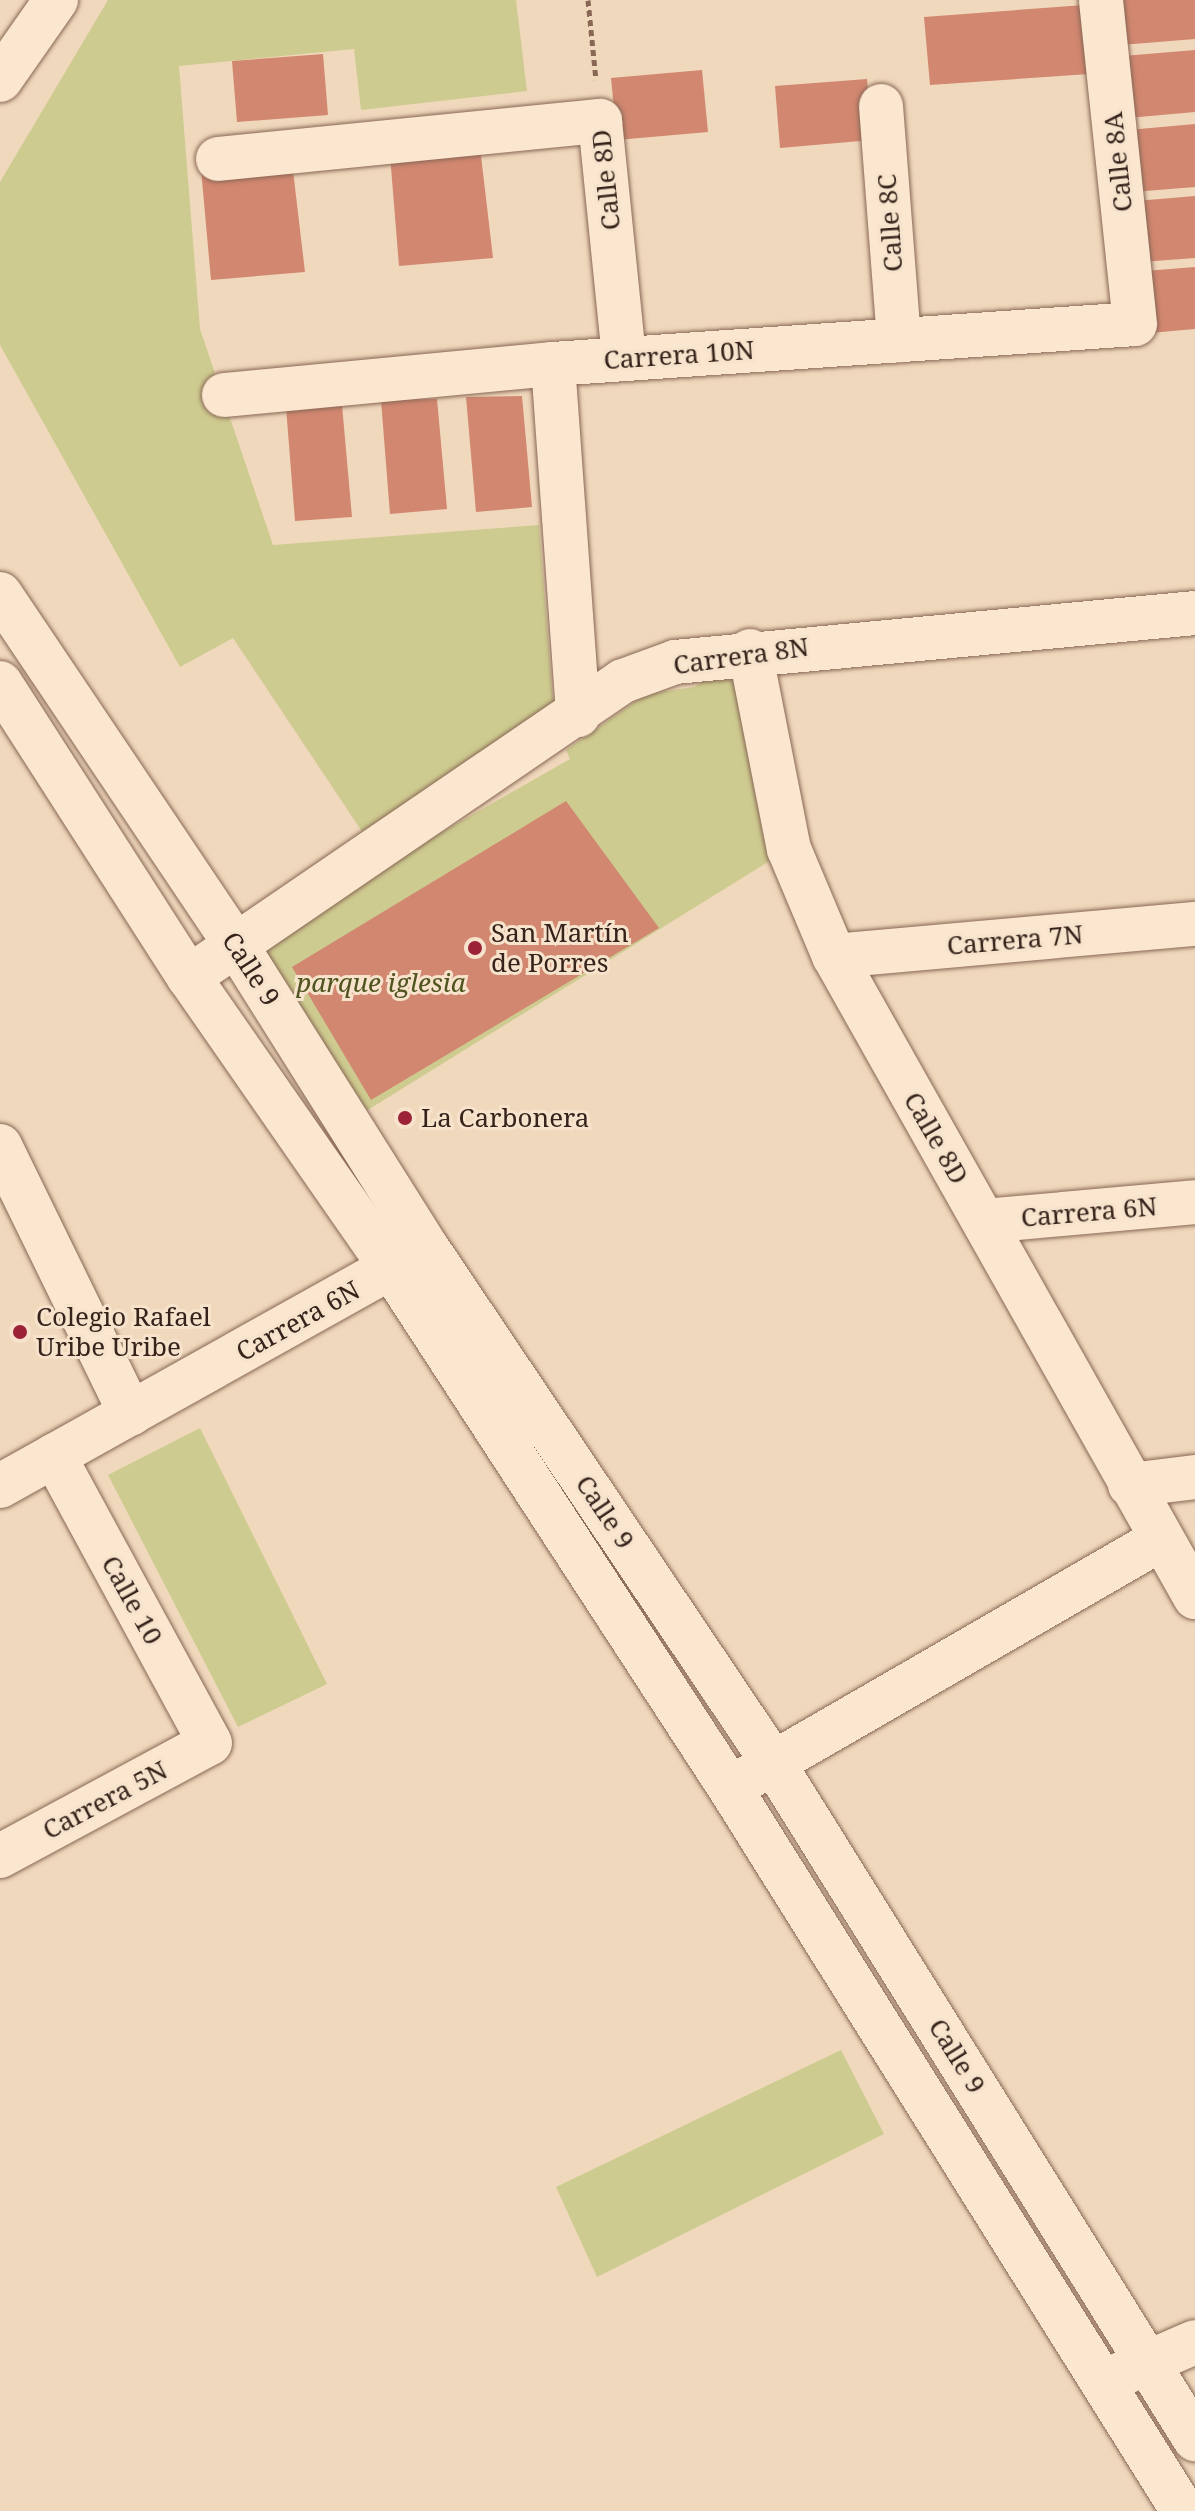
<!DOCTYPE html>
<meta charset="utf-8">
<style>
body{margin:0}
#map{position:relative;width:1195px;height:2511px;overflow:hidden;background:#f0d8bc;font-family:"Noto Serif",serif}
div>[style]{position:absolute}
.green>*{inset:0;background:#cecb90}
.building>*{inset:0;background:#d18770}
.path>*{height:5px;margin-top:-2.5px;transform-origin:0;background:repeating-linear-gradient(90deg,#886755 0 6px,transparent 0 10px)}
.roads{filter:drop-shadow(0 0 2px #886755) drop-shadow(0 0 2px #886755)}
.minor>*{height:44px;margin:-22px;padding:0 22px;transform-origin:22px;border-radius:22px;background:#fbe6cf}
.tertiary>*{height:44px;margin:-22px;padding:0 22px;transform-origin:22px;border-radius:22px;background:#fbe6cf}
.dots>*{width:22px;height:22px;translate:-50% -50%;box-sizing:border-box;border:4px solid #f7e3cc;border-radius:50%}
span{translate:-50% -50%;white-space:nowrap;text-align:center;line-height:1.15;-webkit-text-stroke:6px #f7e3cc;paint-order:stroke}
.street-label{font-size:26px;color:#37231b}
.poi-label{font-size:26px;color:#37231b}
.left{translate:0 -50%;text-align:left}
.park-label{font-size:26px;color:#505420;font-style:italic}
</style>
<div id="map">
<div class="green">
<i style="clip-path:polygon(108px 0,516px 0,527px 91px,361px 110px,354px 49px,179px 66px,200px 329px,273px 545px,539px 525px,553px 702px,363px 833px,233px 638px,180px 667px,0 345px,0 182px)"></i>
<i style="clip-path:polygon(750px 651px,789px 849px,350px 1121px,238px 948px,570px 759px,566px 750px,646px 694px,694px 687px)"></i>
<i style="clip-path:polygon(200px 1428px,327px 1684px,238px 1727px,108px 1475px)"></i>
<i style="clip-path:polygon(841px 2050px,884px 2134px,597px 2277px,556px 2187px)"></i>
</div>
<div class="building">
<i style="clip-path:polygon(1117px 0,1195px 0,1195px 39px,1121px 45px)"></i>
<i style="clip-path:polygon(1084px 5px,1089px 74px,930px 85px,924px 17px)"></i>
<i style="clip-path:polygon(1195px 50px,1195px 112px,1128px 118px,1123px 56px)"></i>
<i style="clip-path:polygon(323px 54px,328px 115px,237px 122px,232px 61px)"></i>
<i style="clip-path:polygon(702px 70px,708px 132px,617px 140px,611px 78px)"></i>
<i style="clip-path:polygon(867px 79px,872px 140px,780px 148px,775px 86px)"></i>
<i style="clip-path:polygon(1195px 124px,1195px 187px,1133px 192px,1128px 130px)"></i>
<i style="clip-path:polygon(480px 147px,493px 258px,399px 266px,390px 155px)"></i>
<i style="clip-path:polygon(292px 162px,305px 272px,211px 280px,201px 169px)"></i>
<i style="clip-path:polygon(1195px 196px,1195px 258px,1141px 262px,1136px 201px)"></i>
<i style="clip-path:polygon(1195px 267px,1195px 329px,1150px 333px,1145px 271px)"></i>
<i style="clip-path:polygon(522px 396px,532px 507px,476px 512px,466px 397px)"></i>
<i style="clip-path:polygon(437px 399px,447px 509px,390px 514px,381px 400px)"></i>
<i style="clip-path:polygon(342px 405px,352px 517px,295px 521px,286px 407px)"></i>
<i style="clip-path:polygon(566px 801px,659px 928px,371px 1100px,292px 967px)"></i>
</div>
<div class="path">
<i style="left:588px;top:0;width:80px;rotate:84.3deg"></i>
</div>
<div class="roads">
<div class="minor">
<i style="left:0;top:80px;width:98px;rotate:-55deg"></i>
<i style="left:881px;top:106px;width:235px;rotate:85.6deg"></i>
<i style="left:218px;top:159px;width:384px;rotate:-5.7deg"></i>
<i style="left:600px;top:121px;width:239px;rotate:84.2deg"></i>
<i style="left:553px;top:364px;width:352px;rotate:85.9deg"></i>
<i style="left:224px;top:395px;width:330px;rotate:-5.4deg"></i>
<i style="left:553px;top:364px;width:583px;rotate:-3.93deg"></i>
<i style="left:1135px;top:324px;width:326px;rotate:-96deg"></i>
<i style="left:750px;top:651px;width:202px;rotate:78.9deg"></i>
<i style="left:789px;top:849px;width:116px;rotate:67.2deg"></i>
<i style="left:834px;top:956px;width:736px;rotate:60.61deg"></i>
<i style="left:834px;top:956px;width:362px;rotate:-5.1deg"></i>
<i style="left:189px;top:977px;width:525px;rotate:-34.3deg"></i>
<i style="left:623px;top:681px;width:55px;rotate:-20.1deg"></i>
<i style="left:675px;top:662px;width:522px;rotate:-5.38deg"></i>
<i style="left:0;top:1146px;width:298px;rotate:64deg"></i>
<i style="left:984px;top:1221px;width:212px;rotate:-5.1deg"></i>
<i style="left:1130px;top:1485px;width:65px;rotate:-7deg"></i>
<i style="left:0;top:1486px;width:486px;rotate:-29.2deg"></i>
<i style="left:730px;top:1788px;width:498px;rotate:-30deg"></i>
<i style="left:0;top:1856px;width:238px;rotate:-28.3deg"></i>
<i style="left:210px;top:1743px;width:327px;rotate:-118.5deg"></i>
<i style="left:1103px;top:2382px;width:100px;rotate:-23.5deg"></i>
</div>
<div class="tertiary">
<i style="left:0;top:594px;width:427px;rotate:56.1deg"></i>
<i style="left:238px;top:948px;width:355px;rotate:57.8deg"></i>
<i style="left:427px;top:1248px;width:622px;rotate:56.08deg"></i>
<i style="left:774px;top:1764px;width:796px;rotate:58.05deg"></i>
<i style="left:0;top:683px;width:350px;rotate:57.3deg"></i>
<i style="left:189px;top:977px;width:356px;rotate:55.2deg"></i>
<i style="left:392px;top:1269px;width:619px;rotate:56.93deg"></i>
<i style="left:730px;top:1788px;width:853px;rotate:57.93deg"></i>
</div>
</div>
<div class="dots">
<i style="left:475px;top:948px;background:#9b2237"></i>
<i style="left:405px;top:1118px;background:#9b2237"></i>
<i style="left:20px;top:1332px;background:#9b2237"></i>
</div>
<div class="street-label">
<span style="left:1118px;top:162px;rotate:-96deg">Calle 8A</span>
<span style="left:606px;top:180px;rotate:-96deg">Calle 8D</span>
<span style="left:890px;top:223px;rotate:-94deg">Calle 8C</span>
<span style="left:679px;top:355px;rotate:-4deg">Carrera 10N</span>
<span style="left:741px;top:656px;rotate:-8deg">Carrera 8N</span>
<span style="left:1015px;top:940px;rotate:-5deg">Carrera 7N</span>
<span style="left:251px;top:969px;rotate:57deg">Calle 9</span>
<span style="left:936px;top:1138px;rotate:60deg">Calle 8D</span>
<span style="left:1089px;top:1212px;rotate:-5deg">Carrera 6N</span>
<span style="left:298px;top:1321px;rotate:-29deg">Carrera 6N</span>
<span style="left:605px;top:1512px;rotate:56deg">Calle 9</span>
<span style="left:132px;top:1600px;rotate:61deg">Calle 10</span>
<span style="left:105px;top:1800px;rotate:-28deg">Carrera 5N</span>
<span style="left:957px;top:2056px;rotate:58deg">Calle 9</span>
</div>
<div class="poi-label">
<span class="left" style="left:491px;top:948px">San Martín<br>de Porres</span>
<span class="left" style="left:421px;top:1118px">La Carbonera</span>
<span class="left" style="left:36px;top:1332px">Colegio Rafael<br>Uribe Uribe</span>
</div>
<div class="park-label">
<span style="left:381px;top:983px">parque iglesia</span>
</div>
</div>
